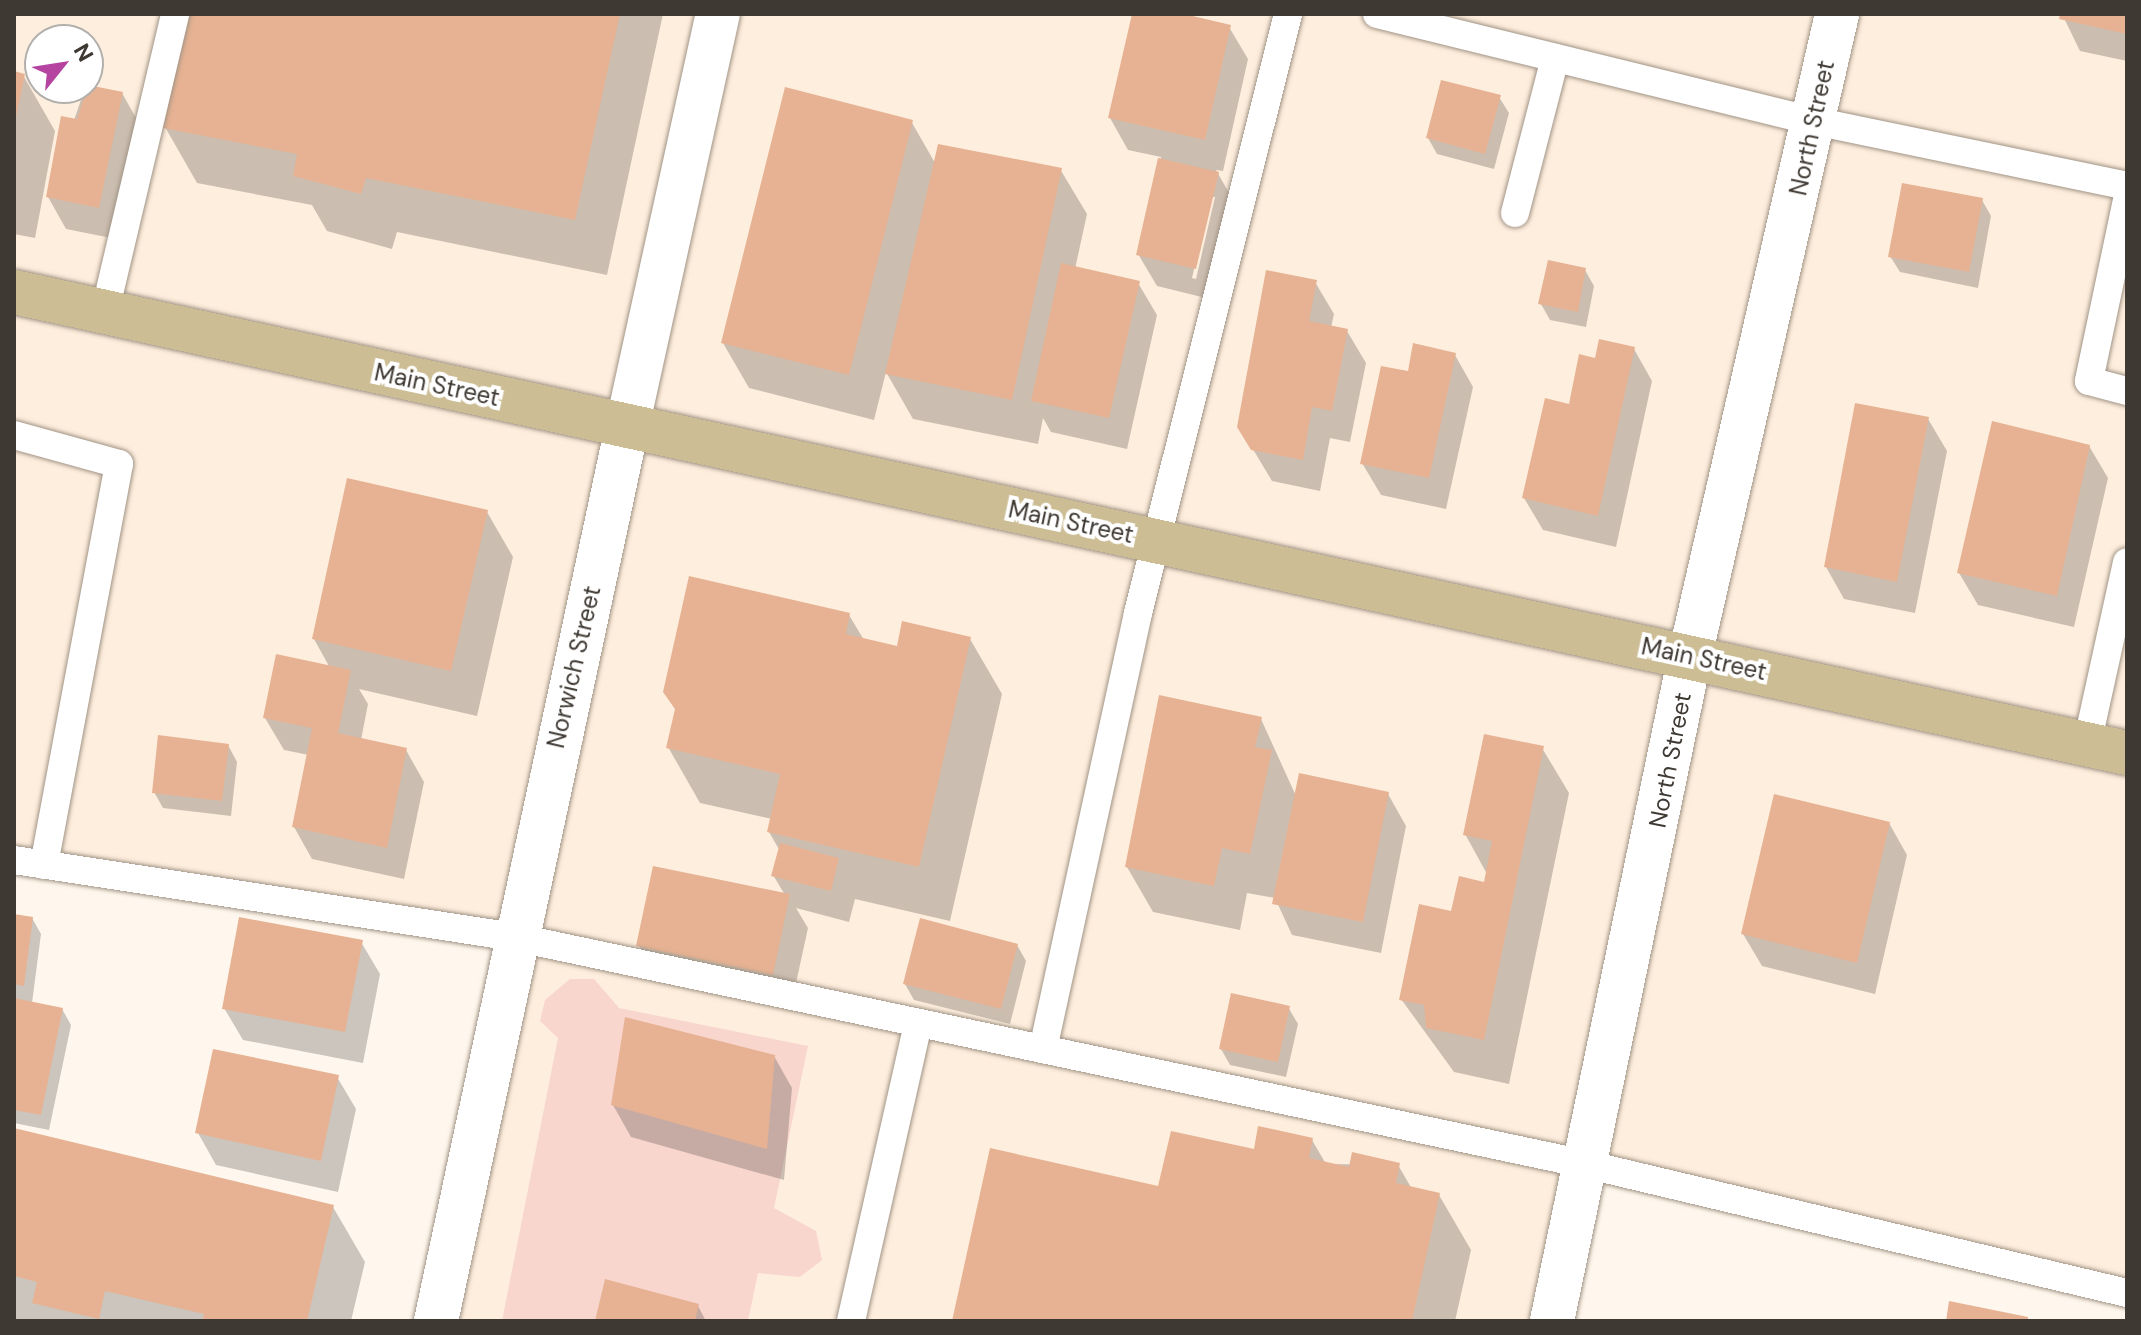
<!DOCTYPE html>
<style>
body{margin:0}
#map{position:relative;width:2141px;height:1335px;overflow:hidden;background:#fff7ed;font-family:"DM Sans",sans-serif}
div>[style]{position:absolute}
.built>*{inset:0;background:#feeedd}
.green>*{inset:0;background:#f8d6ce}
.shadow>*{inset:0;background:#0003}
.building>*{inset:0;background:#e6b293}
.roads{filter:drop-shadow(0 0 2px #a19486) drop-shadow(0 0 2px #a19486)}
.service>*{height:28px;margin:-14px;padding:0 14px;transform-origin:14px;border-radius:14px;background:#fff}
.minor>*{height:44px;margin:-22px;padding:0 22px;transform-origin:22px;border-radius:22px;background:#fff}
.secondary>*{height:44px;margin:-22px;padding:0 22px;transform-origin:22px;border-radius:22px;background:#fff}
.primary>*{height:44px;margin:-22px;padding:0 22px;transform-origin:22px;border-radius:22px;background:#ccbd94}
span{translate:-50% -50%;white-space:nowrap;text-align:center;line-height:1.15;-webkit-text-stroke:8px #fff;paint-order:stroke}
.street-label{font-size:24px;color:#3f3933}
.frame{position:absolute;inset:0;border:16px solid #3f3933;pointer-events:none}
.north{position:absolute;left:24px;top:24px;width:80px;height:80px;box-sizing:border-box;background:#fff;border:2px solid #b2b0ad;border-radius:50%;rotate:60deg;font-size:22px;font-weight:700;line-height:32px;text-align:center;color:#3f3933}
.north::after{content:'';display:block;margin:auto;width:28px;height:36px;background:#b4449f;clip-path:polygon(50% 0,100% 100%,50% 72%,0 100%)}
</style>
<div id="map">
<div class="built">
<i style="clip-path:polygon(evenodd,14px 14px,2127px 14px,2127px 1293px,1586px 1164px,1552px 1321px,436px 1321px,514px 938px,14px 860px,14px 14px,40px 40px,88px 40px,88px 88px,40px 88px,40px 40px)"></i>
</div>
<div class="green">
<i style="clip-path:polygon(570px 979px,594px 979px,619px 1008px,808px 1046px,774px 1208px,816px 1231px,822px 1260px,800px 1277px,758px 1273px,748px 1321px,502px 1321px,558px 1038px,540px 1021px,545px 1000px)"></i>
</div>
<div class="shadow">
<i style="clip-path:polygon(190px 14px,663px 14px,607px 275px,397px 232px,392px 249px,327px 231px,312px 205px,197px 183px,165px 127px)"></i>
<i style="clip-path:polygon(evenodd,1134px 14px,1229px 27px,1248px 59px,1223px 171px,1216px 170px,1236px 205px,1214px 300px,1157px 286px,1138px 254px,1161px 157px,1128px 150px,1110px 118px,1134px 14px,1211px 197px,1215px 197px,1196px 279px,1192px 278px,1211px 197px)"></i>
<i style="clip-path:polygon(2062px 14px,2127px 14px,2127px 61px,2080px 51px)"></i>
<i style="clip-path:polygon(14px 73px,23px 75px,55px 131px,35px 238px,14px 234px)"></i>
<i style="clip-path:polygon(85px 88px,122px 93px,140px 125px,116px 239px,66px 229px,48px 197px)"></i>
<i style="clip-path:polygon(1499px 97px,1509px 113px,1494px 169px,1437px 154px,1428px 138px)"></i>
<i style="clip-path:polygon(911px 121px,935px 163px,1060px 169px,1087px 214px,1075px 269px,1138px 283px,1157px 315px,1127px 449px,1051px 432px,1043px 418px,1038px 444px,913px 419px,886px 372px,874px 420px,749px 388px,723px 343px)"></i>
<i style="clip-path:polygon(1982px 200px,1991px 216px,1978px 288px,1900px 272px,1890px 256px)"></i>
<i style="clip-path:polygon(1585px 270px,1594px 286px,1586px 327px,1550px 320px,1541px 304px)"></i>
<i style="clip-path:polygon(1315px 282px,1334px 314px,1331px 328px,1347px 331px,1366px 363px,1350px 442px,1330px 438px,1320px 491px,1272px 481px,1239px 426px)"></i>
<i style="clip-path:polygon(1634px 349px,1652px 381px,1616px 547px,1543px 530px,1524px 498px,1570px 407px,1596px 360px)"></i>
<i style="clip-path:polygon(1455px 355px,1473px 387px,1446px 509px,1381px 495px,1362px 463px,1409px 374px)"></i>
<i style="clip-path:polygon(1928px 419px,1947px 451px,1915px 613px,1844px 599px,1826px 567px)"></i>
<i style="clip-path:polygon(2089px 446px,2108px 478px,2074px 627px,1978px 605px,1959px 573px)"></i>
<i style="clip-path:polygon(487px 512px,513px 557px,477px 716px,359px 689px,368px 704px,361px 740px,406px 750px,424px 782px,404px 879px,312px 859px,294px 827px,309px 755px,284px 750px,265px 718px,330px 668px,314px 639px)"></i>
<i style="clip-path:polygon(849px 615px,864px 640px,899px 648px,970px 639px,1002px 694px,950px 921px,855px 899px,849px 922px,796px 908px,808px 928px,791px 1006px,657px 978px,639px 946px,785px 895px,773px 875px,780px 851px,769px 832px,772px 819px,700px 803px,668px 747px,677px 712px,665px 691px)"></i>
<i style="clip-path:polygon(1261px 719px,1296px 796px,1388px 794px,1406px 826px,1381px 953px,1292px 935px,1275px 898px,1247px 893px,1240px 930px,1153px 912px,1127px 867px)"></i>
<i style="clip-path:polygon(228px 745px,237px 762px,231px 816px,163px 808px,154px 792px)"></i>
<i style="clip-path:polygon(1542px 748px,1569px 793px,1509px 1084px,1454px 1072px,1401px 999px,1453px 913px,1485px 884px,1487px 874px,1465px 834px)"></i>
<i style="clip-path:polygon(1889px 823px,1907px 855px,1875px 994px,1762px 966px,1743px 934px)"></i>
<i style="clip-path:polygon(14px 916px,32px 918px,41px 934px,32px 1003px,62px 1009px,71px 1025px,49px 1130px,14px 1123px)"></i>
<i style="clip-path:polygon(361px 942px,380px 974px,363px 1063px,243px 1040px,224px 1008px)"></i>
<i style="clip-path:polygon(1017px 945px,1026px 961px,1010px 1024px,914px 1000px,905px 984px)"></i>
<i style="clip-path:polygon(1288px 1007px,1298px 1024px,1286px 1077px,1230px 1065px,1221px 1049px)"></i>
<i style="clip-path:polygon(774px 1056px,792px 1088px,784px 1180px,631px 1137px,613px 1105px)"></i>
<i style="clip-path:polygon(337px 1077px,356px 1109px,338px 1192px,216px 1165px,198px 1133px)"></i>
<i style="clip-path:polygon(14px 1131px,333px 1207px,365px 1262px,351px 1321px,14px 1321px)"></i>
<i style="clip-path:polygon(1312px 1140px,1326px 1164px,1398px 1165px,1412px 1189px,1439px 1195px,1471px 1250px,1455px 1321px,954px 1321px,1160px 1188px,1255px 1152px)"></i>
<i style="clip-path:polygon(698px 1306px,706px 1321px,597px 1321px)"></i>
</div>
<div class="building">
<i style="clip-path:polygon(188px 14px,620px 14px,575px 220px,366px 178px,361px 194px,293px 176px,297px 154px,163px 128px)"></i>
<i style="clip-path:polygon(1132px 14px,1184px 14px,1231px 25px,1205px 140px,1108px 118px)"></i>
<i style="clip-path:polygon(2060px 14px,2127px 14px,2127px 34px,2059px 19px)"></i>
<i style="clip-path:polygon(14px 71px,25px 74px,15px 122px,14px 122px)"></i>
<i style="clip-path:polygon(1441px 80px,1501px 95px,1485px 154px,1426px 138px)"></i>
<i style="clip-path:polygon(88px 85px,123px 92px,99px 208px,46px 197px,61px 116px,77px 119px)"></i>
<i style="clip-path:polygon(785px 87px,913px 120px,849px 375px,721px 343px)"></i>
<i style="clip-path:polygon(938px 144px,1062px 168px,1012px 400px,885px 374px)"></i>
<i style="clip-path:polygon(1158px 158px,1219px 172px,1196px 269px,1136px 255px)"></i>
<i style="clip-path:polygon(1902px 183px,1983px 198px,1969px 272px,1888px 257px)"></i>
<i style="clip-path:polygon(1548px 260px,1586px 268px,1578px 312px,1538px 304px)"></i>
<i style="clip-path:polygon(1061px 263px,1140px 281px,1109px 418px,1031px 401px)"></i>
<i style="clip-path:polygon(1266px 270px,1317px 280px,1309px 321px,1348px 329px,1332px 411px,1312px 407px,1303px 460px,1251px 450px,1237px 427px)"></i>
<i style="clip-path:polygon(1599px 339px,1635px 347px,1598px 516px,1522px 498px,1545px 398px,1569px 404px,1579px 354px,1595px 358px)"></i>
<i style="clip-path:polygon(1413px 343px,1456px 353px,1429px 478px,1360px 464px,1381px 366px,1408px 371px)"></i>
<i style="clip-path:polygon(1855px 403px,1929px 417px,1897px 582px,1824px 567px)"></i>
<i style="clip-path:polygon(1992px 421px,2090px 445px,2057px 596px,1957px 573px)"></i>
<i style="clip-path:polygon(347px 478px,488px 510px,451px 671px,312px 639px)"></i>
<i style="clip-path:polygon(689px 576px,850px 613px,846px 634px,897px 646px,902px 621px,971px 637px,919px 867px,767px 832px,780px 774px,666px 748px,675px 709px,663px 692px)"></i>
<i style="clip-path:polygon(276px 654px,351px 670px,338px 733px,407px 748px,387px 848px,292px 827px,312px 728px,263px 718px)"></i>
<i style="clip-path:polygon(1159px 695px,1262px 717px,1255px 747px,1272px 750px,1250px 854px,1222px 848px,1214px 886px,1125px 867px)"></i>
<i style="clip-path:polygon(1484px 734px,1544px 746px,1484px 1040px,1426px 1028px,1424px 1005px,1399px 1000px,1419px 904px,1451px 911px,1459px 876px,1484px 882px,1492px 841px,1463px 835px)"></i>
<i style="clip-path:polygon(158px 735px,229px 744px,222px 801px,152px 793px)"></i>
<i style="clip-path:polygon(1299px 773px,1389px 792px,1363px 922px,1272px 904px)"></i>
<i style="clip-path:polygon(1774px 794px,1890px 822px,1857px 963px,1741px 934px)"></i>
<i style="clip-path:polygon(780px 843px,839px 858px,831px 891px,771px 876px)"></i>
<i style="clip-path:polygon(653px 866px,790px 894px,773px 975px,636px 946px)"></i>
<i style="clip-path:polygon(14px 914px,33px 917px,24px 986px,14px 984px)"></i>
<i style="clip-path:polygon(239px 917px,363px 940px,345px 1032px,222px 1009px)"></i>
<i style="clip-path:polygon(920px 918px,1018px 944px,1001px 1009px,903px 984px)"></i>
<i style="clip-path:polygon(1231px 993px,1290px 1006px,1278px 1062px,1219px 1049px)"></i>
<i style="clip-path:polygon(14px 998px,63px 1008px,41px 1115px,14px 1110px)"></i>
<i style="clip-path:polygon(625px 1017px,775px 1055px,767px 1149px,611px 1105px)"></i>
<i style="clip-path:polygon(213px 1049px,339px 1075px,321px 1161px,195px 1133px)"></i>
<i style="clip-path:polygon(1258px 1126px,1313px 1138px,1309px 1158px,1349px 1167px,1352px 1152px,1400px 1163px,1396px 1183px,1440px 1193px,1412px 1321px,952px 1321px,990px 1148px,1158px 1186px,1171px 1131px,1254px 1149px)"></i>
<i style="clip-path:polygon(14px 1128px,334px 1205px,307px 1321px,202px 1321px,204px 1314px,105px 1291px,99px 1319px,32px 1303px,37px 1282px,14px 1276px)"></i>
<i style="clip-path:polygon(605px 1279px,699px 1304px,695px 1321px,595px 1321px)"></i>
<i style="clip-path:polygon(1949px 1301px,2028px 1317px,2028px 1321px,1946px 1321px)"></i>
</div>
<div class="roads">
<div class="service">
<i style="left:1377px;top:14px;width:450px;rotate:13.8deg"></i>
<i style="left:1814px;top:121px;width:320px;rotate:11.7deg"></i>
<i style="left:2127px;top:200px;width:185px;rotate:101.9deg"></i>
<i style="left:2089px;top:381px;width:39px;rotate:15deg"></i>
<i style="left:1515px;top:213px;width:160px;rotate:-75.5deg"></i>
<i style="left:105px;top:311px;width:305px;rotate:-76.7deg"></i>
<i style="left:14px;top:435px;width:109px;rotate:15.4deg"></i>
<i style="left:119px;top:464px;width:408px;rotate:100.6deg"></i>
<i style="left:2087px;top:744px;width:186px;rotate:-77.6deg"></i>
<i style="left:14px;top:860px;width:506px;rotate:8.75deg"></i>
<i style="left:514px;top:937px;width:1095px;rotate:11.97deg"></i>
<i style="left:1585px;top:1164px;width:557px;rotate:13.39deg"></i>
<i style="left:1043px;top:1049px;width:446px;rotate:-77.7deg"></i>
<i style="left:1138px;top:613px;width:617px;rotate:-75.94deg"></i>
<i style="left:851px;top:1321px;width:305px;rotate:-77.3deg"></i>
</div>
<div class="minor">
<i style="left:627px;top:427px;width:423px;rotate:-77.6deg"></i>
<i style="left:1552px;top:1321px;width:679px;rotate:-78.28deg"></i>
<i style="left:1690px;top:656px;width:659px;rotate:-77.1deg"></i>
</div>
<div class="secondary">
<i style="left:436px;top:1321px;width:914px;rotate:-77.94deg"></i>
</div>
<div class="primary">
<i style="left:14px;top:292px;width:2163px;rotate:12.31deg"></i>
</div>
</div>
<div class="street-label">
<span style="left:1812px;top:128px;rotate:-78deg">North Street</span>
<span style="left:437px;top:385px;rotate:12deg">Main Street</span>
<span style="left:1071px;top:522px;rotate:12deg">Main Street</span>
<span style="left:1704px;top:659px;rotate:12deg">Main Street</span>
<span style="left:574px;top:667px;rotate:-77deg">Norwich Street</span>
<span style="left:1670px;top:760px;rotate:-79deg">North Street</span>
</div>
<div class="frame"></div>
<div class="north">N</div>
</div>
